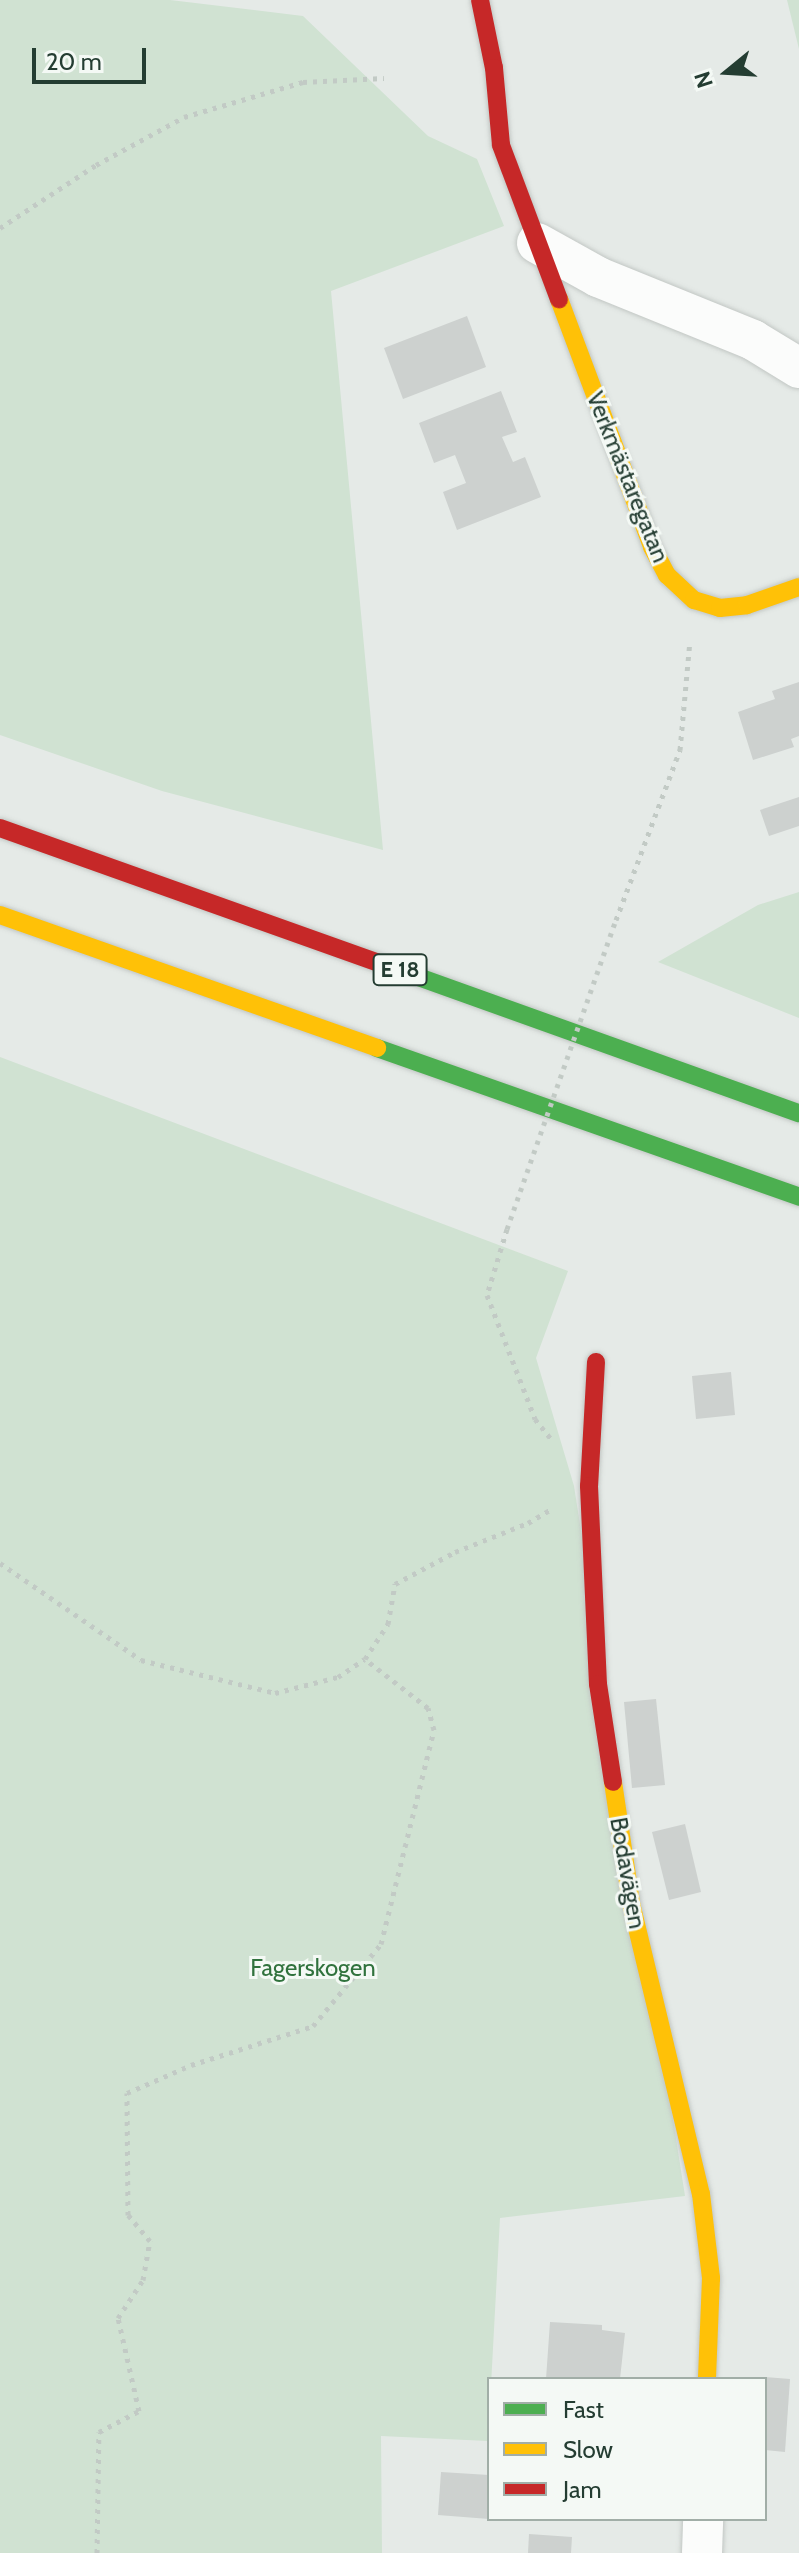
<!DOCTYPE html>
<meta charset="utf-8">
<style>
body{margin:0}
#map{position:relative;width:799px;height:2553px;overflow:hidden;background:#e5eae7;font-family:Cabin,sans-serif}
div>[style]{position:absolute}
.green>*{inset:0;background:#d0e2d2}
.building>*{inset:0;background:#cdd1cf}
.path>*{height:5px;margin-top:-2.5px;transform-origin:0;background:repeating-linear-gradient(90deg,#c2cac5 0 4px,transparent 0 10px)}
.roads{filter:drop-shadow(0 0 2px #c2c7c4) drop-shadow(0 0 2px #c2c7c4)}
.street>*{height:40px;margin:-20px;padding:0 20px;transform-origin:20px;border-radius:20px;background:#fbfcfb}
.fast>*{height:18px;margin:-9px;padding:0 9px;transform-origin:9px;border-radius:9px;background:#4caf50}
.slow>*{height:18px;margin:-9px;padding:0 9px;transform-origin:9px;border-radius:9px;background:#ffc107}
.jam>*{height:18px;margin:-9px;padding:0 9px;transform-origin:9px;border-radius:9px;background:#c62828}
.path-bridge>*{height:5px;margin-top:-2.5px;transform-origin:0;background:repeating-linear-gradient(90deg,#c2cac5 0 4px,transparent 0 10px)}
span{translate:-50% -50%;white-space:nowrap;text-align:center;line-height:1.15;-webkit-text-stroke:6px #f4f9f5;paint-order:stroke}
.shield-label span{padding:2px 6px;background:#f4f9f5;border:2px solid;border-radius:6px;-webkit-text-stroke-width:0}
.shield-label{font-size:22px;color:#243d32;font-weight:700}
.street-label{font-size:24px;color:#243d32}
.park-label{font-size:24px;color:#30723d}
.legend{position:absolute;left:487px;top:2377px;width:280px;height:144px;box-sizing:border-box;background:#f4f9f5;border:2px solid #a1aea7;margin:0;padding:10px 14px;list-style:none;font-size:24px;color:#243d32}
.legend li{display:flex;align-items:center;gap:16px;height:40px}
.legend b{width:40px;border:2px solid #a1aea7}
.north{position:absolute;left:687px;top:32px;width:80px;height:80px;-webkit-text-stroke:6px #f4f9f5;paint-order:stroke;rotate:252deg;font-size:22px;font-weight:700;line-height:32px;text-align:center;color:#243d32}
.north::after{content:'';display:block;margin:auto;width:28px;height:36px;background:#243d32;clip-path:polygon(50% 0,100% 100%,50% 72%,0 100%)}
.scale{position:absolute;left:32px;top:48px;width:114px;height:36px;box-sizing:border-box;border:4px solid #243d32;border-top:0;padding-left:10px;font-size:24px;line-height:28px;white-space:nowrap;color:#243d32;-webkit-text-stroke:6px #f4f9f5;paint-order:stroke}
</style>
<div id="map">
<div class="green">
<i style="clip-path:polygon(0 0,170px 0,303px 16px,428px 136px,477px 159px,504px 226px,331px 291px,383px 850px,162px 791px,0 735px)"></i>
<i style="clip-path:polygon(787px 0,799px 0,799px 49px)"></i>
<i style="clip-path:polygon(799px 892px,799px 1018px,658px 962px,758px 905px)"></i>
<i style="clip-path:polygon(0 1057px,568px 1271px,536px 1358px,574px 1486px,685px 2196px,500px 2218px,488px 2441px,381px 2436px,382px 2553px,0 2553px)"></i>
</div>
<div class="building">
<i style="clip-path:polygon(467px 316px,486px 367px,403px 399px,384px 348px)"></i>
<i style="clip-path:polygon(501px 391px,517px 432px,502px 437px,513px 462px,525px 457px,541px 497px,457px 530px,443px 492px,466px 483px,455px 455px,434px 463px,419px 423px)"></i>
<i style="clip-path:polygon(799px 682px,799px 736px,791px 739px,794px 747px,753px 760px,738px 712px,775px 699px,772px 691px)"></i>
<i style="clip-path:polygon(799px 797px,799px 826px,769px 836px,760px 810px)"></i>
<i style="clip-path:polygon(731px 1372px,735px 1415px,696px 1419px,692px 1376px)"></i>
<i style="clip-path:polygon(656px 1699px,665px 1785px,632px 1788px,624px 1702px)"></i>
<i style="clip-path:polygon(685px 1824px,701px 1892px,669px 1900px,652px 1832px)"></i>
<i style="clip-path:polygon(550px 2322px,602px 2325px,602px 2330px,625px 2333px,620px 2379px,546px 2379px)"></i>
<i style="clip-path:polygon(765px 2377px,790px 2379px,785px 2452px,765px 2450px)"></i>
<i style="clip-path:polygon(441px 2472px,489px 2475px,489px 2519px,438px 2515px)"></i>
<i style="clip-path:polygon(529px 2534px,572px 2537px,571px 2553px,528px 2553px)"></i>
</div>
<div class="path">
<i style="left:0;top:228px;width:115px;rotate:-33.3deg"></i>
<i style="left:96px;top:165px;width:100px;rotate:-28.6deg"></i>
<i style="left:184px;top:117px;width:124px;rotate:-16.4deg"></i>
<i style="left:303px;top:82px;width:81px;rotate:-2.8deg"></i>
<i style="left:616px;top:920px;width:182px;rotate:-69.4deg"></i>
<i style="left:680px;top:750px;width:109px;rotate:-84.8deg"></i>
<i style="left:507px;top:1229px;width:69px;rotate:106.9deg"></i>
<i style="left:487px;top:1295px;width:133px;rotate:68.8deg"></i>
<i style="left:535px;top:1419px;width:26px;rotate:51deg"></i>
<i style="left:0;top:1563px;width:171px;rotate:34.5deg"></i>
<i style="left:141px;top:1660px;width:138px;rotate:13.8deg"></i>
<i style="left:275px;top:1693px;width:65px;rotate:-14.3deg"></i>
<i style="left:338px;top:1677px;width:32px;rotate:-34deg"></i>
<i style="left:365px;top:1659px;width:42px;rotate:-56.7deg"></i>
<i style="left:388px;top:1624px;width:41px;rotate:-80.1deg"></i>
<i style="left:395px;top:1584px;width:68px;rotate:-28.1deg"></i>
<i style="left:455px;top:1552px;width:79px;rotate:-21.7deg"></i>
<i style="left:528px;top:1523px;width:26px;rotate:-31deg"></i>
<i style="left:97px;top:2553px;width:121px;rotate:-89.1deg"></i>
<i style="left:99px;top:2432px;width:45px;rotate:-27.7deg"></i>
<i style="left:139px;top:2411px;width:95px;rotate:-102.7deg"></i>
<i style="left:118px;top:2318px;width:45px;rotate:-56.7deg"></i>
<i style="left:143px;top:2280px;width:40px;rotate:-80deg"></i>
<i style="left:150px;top:2241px;width:34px;rotate:-130deg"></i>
<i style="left:128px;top:2215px;width:122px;rotate:-90.5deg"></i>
<i style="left:127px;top:2093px;width:70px;rotate:-23.6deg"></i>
<i style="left:191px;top:2065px;width:128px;rotate:-17.7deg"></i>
<i style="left:313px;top:2026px;width:107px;rotate:-50.3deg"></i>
<i style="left:381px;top:1944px;width:220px;rotate:-76.1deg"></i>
<i style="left:434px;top:1730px;width:23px;rotate:-105deg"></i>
<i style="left:428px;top:1708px;width:80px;rotate:-142.1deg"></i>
</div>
<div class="roads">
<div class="street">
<i style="left:537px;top:243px;width:70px;rotate:29.1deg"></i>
<i style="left:598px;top:277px;width:167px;rotate:22.1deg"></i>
<i style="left:753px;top:340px;width:54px;rotate:31.3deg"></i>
<i style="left:702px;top:2553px;width:34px;rotate:-88deg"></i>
</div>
<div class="fast">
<i style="left:410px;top:974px;width:413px;rotate:19.7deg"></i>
<i style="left:377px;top:1048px;width:448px;rotate:19.4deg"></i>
</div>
<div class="slow">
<i style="left:559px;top:299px;width:265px;rotate:69.4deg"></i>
<i style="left:652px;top:547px;width:32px;rotate:62deg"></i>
<i style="left:667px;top:575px;width:37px;rotate:43deg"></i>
<i style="left:694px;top:600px;width:27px;rotate:17deg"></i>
<i style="left:720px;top:608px;width:27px;rotate:-6deg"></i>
<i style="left:747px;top:605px;width:55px;rotate:-19.1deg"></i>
<i style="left:0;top:915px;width:400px;rotate:19.4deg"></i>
<i style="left:613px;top:1782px;width:122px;rotate:81.5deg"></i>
<i style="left:631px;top:1903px;width:299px;rotate:76.5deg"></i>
<i style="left:701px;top:2194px;width:85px;rotate:83.2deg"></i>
<i style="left:711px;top:2278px;width:101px;rotate:92.3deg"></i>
</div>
<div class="jam">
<i style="left:480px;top:0;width:69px;rotate:78.4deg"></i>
<i style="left:494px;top:68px;width:77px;rotate:84.8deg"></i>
<i style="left:501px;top:145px;width:165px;rotate:69.4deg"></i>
<i style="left:0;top:828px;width:435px;rotate:19.6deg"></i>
<i style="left:596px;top:1362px;width:124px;rotate:93.2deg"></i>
<i style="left:589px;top:1486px;width:198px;rotate:87.4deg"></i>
<i style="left:598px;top:1684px;width:99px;rotate:81.3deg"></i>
</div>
</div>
<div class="path-bridge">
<i style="left:507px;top:1229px;width:328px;rotate:-70.6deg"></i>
</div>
<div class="shield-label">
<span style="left:400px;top:970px">E 18</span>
</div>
<div class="street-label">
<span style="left:628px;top:477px;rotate:68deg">Verkmästaregatan</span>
<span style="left:628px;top:1873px;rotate:80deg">Bodavägen</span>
</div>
<div class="park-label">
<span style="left:313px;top:1968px">Fagerskogen</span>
</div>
<ul class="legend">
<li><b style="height:10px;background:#4caf50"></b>Fast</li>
<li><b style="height:10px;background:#ffc107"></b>Slow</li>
<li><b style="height:10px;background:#c62828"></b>Jam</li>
</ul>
<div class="north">N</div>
<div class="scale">20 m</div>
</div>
